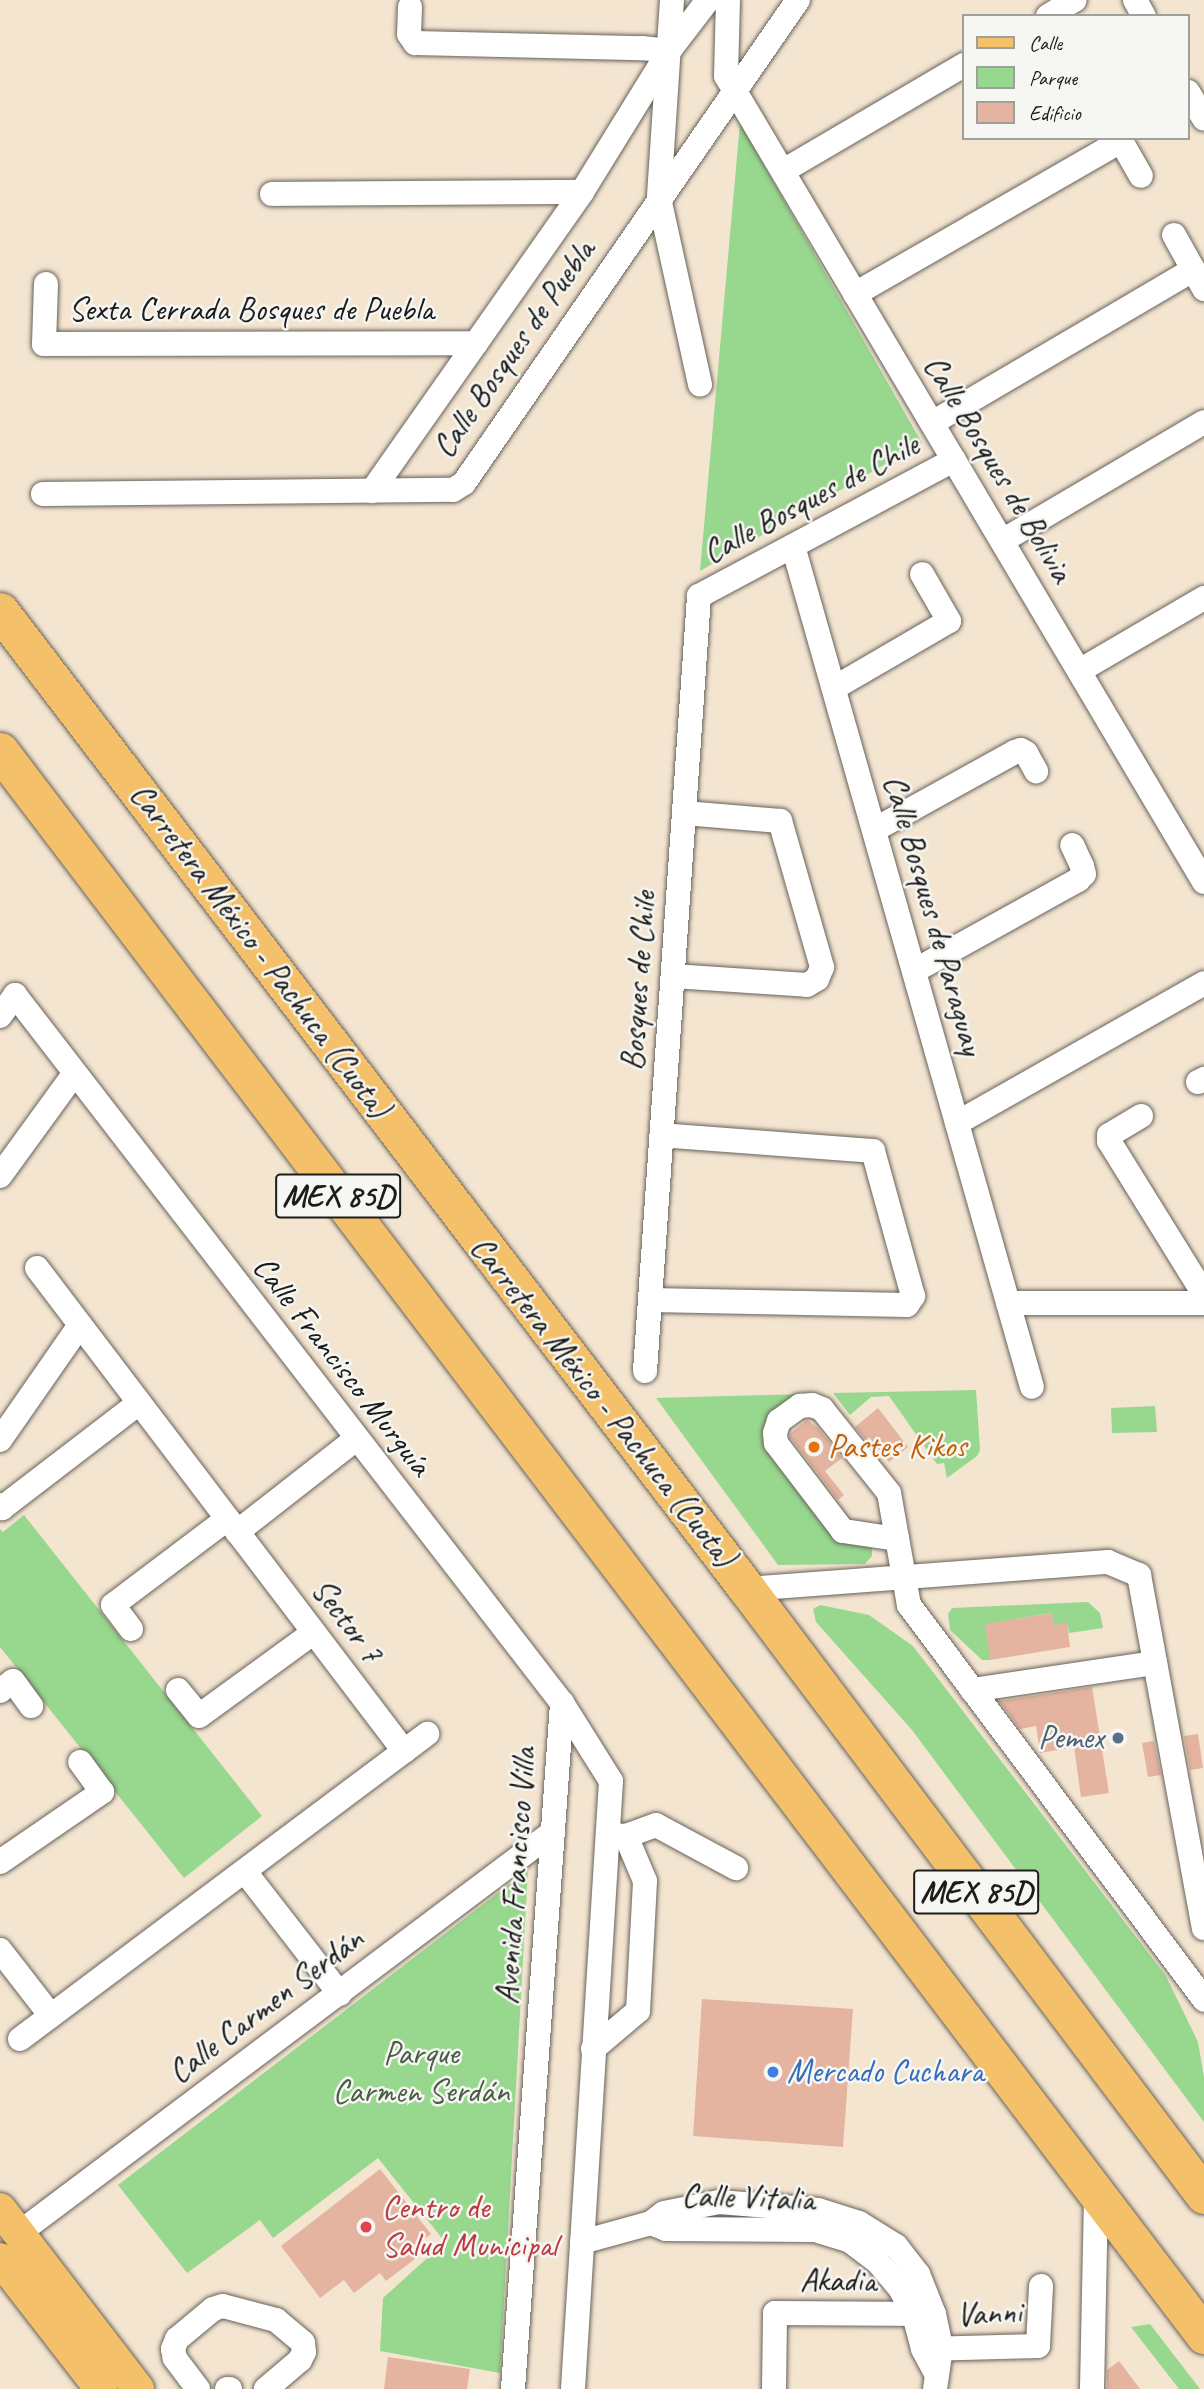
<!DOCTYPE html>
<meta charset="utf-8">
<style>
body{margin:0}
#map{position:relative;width:1204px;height:2389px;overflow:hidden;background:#f4e5d1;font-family:Caveat,sans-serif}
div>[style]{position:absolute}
.green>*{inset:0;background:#97d78e}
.building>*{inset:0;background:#e4b4a0}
.roads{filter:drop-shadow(0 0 2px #68625b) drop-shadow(0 0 2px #68625b)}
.minor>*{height:24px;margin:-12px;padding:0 12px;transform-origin:12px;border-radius:12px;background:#fff}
.major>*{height:32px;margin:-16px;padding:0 16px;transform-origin:16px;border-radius:16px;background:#f4c16a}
.highway>*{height:37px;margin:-18.5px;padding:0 18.5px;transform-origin:18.5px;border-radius:18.5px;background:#f4c16a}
.dots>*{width:19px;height:19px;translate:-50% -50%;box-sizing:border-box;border:4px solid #f6f6f2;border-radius:50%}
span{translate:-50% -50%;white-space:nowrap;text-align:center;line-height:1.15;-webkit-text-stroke:5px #f6f6f2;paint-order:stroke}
.shield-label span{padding:2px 5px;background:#f6f6f2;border:2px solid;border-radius:5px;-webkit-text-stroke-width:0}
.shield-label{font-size:32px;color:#1c1c1c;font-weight:700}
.street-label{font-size:33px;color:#1c1c1c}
.food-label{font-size:33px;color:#c56008}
.left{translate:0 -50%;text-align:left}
.service-label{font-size:33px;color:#4e5e75}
.right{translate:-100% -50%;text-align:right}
.park-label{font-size:33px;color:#475d44}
.shop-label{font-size:33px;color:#366cbe}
.health-label{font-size:33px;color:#be3a42}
.legend{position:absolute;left:962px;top:14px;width:228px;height:126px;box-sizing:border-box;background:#f6f6f2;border:2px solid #9f9f9c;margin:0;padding:9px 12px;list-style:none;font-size:21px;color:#1c1c1c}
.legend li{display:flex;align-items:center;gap:14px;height:35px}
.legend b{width:35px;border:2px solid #9f9f9c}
</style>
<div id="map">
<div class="green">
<i style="clip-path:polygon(740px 123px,922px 443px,700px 571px)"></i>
<i style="clip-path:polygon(976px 1390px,980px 1450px,977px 1456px,947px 1478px,944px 1463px,937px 1464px,889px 1396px,871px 1397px,850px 1415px,833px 1393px)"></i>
<i style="clip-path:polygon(805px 1394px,773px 1419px,872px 1548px,872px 1556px,865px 1564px,778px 1565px,656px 1398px)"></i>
<i style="clip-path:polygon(1155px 1406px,1157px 1432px,1112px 1433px,1111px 1408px)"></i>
<i style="clip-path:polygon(24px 1515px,262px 1816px,184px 1878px,0 1647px,0 1529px,3px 1532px)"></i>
<i style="clip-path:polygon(1088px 1602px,1100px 1613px,1103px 1628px,1069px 1633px,1067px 1623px,1054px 1625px,1051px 1613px,1010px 1620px,990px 1660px,982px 1660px,950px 1630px,948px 1614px,952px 1608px)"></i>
<i style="clip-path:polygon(820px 1605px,869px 1615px,913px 1646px,1166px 1976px,1198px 2042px,1204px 2078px,1204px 2122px,912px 1730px,816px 1622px,813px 1609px)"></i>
<i style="clip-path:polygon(528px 1870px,500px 2373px,380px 2351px,383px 2298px,445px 2242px,378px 2158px,273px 2238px,260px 2220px,187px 2273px,118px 2185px)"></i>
<i style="clip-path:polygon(1150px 2324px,1200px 2389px,1179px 2389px,1131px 2327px)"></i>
</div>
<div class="building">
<i style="clip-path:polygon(878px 1408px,908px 1447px,889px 1462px,869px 1437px,866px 1440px,855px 1427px)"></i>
<i style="clip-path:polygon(807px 1420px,818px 1428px,842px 1458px,825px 1471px,844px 1495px,838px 1500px,790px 1437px,791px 1433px)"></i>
<i style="clip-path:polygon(1052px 1613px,1054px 1625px,1067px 1622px,1070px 1647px,990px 1660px,985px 1624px)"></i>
<i style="clip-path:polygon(1092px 1687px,1109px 1793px,1081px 1797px,1074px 1747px,1040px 1753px,1036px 1726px,1020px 1729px,999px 1701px)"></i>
<i style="clip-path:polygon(1198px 1734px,1203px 1768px,1190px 1770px,1184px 1736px)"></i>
<i style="clip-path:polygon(1154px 1741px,1161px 1775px,1148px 1777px,1142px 1743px)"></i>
<i style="clip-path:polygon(702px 1999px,853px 2009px,843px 2147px,693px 2136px)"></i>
<i style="clip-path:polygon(380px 2169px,431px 2234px,409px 2251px,415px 2259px,386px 2281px,380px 2273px,354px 2293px,344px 2280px,320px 2298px,281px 2246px)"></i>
<i style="clip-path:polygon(388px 2357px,470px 2369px,467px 2389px,384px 2389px)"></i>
<i style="clip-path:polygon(1119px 2361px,1140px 2389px,1107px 2389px,1107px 2370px)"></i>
</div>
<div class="roads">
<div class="minor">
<i style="left:672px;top:0;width:198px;rotate:93.8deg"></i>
<i style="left:659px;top:198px;width:191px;rotate:77.6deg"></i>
<i style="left:728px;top:0;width:76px;rotate:91.5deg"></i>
<i style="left:726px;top:76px;width:937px;rotate:59.33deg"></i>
<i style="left:1135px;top:0;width:18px;rotate:61deg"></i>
<i style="left:410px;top:7px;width:27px;rotate:92deg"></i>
<i style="left:409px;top:34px;width:11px;rotate:56deg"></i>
<i style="left:415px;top:43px;width:227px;rotate:1.3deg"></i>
<i style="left:642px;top:48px;width:27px;rotate:6deg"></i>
<i style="left:1048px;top:16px;width:31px;rotate:-31deg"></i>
<i style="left:1188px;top:92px;width:31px;rotate:59deg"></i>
<i style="left:783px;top:171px;width:210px;rotate:-30.4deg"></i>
<i style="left:272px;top:194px;width:310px;rotate:-0.4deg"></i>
<i style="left:1174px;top:235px;width:62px;rotate:60.9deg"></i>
<i style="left:46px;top:284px;width:60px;rotate:91.9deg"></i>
<i style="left:44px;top:344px;width:432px;rotate:-0.1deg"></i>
<i style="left:855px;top:294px;width:307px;rotate:-29.9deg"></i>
<i style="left:1121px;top:141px;width:40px;rotate:60.3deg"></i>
<i style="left:932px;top:423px;width:303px;rotate:-30.4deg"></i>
<i style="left:372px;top:491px;width:365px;rotate:-54.9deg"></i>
<i style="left:582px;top:192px;width:166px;rotate:-58.3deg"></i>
<i style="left:669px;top:51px;width:64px;rotate:-52.6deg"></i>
<i style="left:43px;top:494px;width:410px;rotate:-0.6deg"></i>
<i style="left:453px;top:490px;width:13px;rotate:-32deg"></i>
<i style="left:464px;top:483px;width:587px;rotate:-55.34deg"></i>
<i style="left:1002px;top:541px;width:234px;rotate:-30.5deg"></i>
<i style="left:793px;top:546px;width:874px;rotate:74.14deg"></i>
<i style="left:1079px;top:671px;width:145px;rotate:-30.3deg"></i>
<i style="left:834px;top:688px;width:133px;rotate:-30.2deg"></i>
<i style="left:949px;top:621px;width:54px;rotate:-119.9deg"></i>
<i style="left:874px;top:830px;width:161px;rotate:-29deg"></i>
<i style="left:1015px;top:752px;width:6px;rotate:-18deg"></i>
<i style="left:1021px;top:750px;width:6px;rotate:31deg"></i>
<i style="left:1026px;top:753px;width:21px;rotate:61deg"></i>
<i style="left:914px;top:971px;width:188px;rotate:-29deg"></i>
<i style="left:1078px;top:880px;width:8px;rotate:-45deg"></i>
<i style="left:1084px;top:874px;width:8px;rotate:-104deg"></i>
<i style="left:1082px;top:866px;width:23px;rotate:-115deg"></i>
<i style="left:673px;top:976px;width:134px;rotate:3.8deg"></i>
<i style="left:807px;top:985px;width:12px;rotate:-31deg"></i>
<i style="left:817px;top:979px;width:13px;rotate:-67deg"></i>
<i style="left:822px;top:967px;width:152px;rotate:-106deg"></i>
<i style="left:780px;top:821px;width:96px;rotate:-175.2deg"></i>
<i style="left:0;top:1016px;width:26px;rotate:-54deg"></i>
<i style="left:15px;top:995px;width:895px;rotate:52.31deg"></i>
<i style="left:562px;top:1703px;width:92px;rotate:57.9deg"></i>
<i style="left:611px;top:1781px;width:609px;rotate:93.58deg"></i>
<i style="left:1198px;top:1082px;width:7px;rotate:-27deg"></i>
<i style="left:1141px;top:1116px;width:37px;rotate:149deg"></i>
<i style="left:1109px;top:1135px;width:6px;rotate:90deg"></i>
<i style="left:1109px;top:1141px;width:180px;rotate:58.2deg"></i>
<i style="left:957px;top:1123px;width:284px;rotate:-29.5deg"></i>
<i style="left:0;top:1176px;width:126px;rotate:-54deg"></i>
<i style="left:37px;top:1268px;width:607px;rotate:52.77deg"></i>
<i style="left:650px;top:1300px;width:257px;rotate:1.1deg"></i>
<i style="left:907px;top:1305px;width:11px;rotate:-56deg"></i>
<i style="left:913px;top:1296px;width:150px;rotate:-105.4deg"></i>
<i style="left:873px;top:1151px;width:212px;rotate:-175.7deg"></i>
<i style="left:1008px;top:1303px;width:196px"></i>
<i style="left:645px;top:1371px;width:777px;rotate:-86.01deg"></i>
<i style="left:699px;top:596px;width:289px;rotate:-28.1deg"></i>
<i style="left:0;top:1440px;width:140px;rotate:-55.2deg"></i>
<i style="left:0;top:1505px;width:4px;rotate:56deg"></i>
<i style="left:2px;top:1508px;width:173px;rotate:-37.5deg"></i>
<i style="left:237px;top:1532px;width:151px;rotate:-38deg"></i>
<i style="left:897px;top:1539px;width:55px;rotate:-171.6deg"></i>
<i style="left:843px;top:1531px;width:111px;rotate:-127.3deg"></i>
<i style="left:776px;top:1443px;width:10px;rotate:-96deg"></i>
<i style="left:775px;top:1433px;width:13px;rotate:-72deg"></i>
<i style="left:779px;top:1421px;width:26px;rotate:-36deg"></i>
<i style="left:800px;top:1406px;width:12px;rotate:-5deg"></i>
<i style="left:812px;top:1405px;width:11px;rotate:22deg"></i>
<i style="left:822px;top:1409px;width:107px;rotate:51.4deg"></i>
<i style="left:889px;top:1493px;width:114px;rotate:79.9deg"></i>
<i style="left:909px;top:1605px;width:493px;rotate:53.2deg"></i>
<i style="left:747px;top:1589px;width:362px;rotate:-4.3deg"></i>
<i style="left:1108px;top:1562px;width:34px;rotate:23deg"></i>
<i style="left:1139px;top:1575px;width:359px;rotate:79.6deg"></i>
<i style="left:131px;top:1629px;width:30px;rotate:-127deg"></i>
<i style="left:113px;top:1605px;width:143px;rotate:-37deg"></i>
<i style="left:178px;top:1690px;width:33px;rotate:51deg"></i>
<i style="left:199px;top:1716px;width:142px;rotate:-36.1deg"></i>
<i style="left:972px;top:1690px;width:185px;rotate:-8.4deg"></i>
<i style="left:0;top:1691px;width:16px;rotate:-38deg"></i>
<i style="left:13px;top:1681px;width:31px;rotate:54deg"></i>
<i style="left:611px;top:1835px;width:15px;rotate:4deg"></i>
<i style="left:626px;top:1836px;width:32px;rotate:-20deg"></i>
<i style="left:656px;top:1825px;width:91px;rotate:28.3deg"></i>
<i style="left:0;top:1862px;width:124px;rotate:-34.5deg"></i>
<i style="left:102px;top:1792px;width:37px;rotate:-126deg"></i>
<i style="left:246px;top:1873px;width:153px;rotate:52.2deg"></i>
<i style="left:0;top:1950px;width:83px;rotate:52.3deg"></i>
<i style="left:20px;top:2039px;width:509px;rotate:-36.85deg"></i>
<i style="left:593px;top:2049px;width:59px;rotate:-40.2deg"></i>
<i style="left:638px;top:2011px;width:130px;rotate:-86.9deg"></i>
<i style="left:645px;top:1881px;width:49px;rotate:-112.9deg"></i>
<i style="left:651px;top:2223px;width:16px;rotate:22deg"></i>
<i style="left:666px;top:2229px;width:149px;rotate:0.4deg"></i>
<i style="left:815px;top:2230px;width:37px;rotate:17deg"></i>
<i style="left:850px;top:2241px;width:34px;rotate:37deg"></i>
<i style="left:877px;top:2261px;width:38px;rotate:50deg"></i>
<i style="left:901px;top:2290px;width:28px;rotate:63deg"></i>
<i style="left:914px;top:2315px;width:35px;rotate:75deg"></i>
<i style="left:923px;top:2349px;width:26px;rotate:62deg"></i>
<i style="left:19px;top:2233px;width:668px;rotate:-36.9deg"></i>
<i style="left:582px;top:2242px;width:72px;rotate:-15.4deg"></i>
<i style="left:651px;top:2223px;width:16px;rotate:-38deg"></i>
<i style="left:664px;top:2213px;width:56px;rotate:-11.3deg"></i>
<i style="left:719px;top:2202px;width:99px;rotate:4.6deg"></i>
<i style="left:818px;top:2210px;width:43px;rotate:17.6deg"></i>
<i style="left:859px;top:2223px;width:44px;rotate:31.9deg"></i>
<i style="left:896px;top:2246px;width:36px;rotate:52deg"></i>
<i style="left:918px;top:2274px;width:43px;rotate:68.2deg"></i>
<i style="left:934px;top:2314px;width:35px;rotate:78deg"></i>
<i style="left:941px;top:2348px;width:41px;rotate:98.3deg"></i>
<i style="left:924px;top:2349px;width:114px;rotate:-1.5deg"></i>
<i style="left:1038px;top:2346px;width:60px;rotate:-87.1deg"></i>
<i style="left:198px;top:2389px;width:39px;rotate:-127deg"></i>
<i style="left:175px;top:2358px;width:9px;rotate:-103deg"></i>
<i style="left:173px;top:2349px;width:11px;rotate:-68deg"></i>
<i style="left:177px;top:2339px;width:47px;rotate:-39.8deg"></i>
<i style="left:213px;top:2309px;width:10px;rotate:-17deg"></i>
<i style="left:223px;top:2306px;width:55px;rotate:14.8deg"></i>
<i style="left:276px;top:2320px;width:35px;rotate:40deg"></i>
<i style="left:303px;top:2343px;width:9px;rotate:84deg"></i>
<i style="left:304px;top:2352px;width:9px;rotate:117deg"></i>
<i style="left:300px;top:2360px;width:45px;rotate:139.5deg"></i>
<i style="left:227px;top:2389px;width:3px"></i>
<i style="left:513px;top:2389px;width:688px;rotate:-85.91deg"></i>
<i style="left:774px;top:2389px;width:76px;rotate:-89.2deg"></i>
<i style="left:775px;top:2313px;width:151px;rotate:0.4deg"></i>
<i style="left:1092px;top:2389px;width:197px;rotate:-88.8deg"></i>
</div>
<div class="major">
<i style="left:0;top:2209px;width:227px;rotate:52.5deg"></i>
<i style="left:0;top:2259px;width:165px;rotate:52.2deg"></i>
</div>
<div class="highway">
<i style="left:0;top:611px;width:1231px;rotate:52.63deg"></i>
<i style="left:747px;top:1589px;width:759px;rotate:52.98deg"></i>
<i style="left:0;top:751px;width:1990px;rotate:52.76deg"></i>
</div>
</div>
<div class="dots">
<i style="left:814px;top:1447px;background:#e8710a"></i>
<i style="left:1118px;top:1738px;background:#5c6f8a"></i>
<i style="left:773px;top:2072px;background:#3f7fe0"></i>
<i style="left:366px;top:2227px;background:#e0444e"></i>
</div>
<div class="shield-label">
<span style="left:338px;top:1196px">MEX 85D</span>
<span style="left:976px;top:1892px">MEX 85D</span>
</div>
<div class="street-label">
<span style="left:251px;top:310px">Sexta Cerrada Bosques de Puebla</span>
<span style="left:514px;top:349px;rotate:-55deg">Calle Bosques de Puebla</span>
<span style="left:998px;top:469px;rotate:59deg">Calle Bosques de Bolivia</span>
<span style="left:811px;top:499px;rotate:-28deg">Calle Bosques de Chile</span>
<span style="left:933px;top:915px;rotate:74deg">Calle Bosques de Paraguay</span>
<span style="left:260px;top:951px;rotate:53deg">Carretera México - Pachuca (Cuota)</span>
<span style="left:639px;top:981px;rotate:-86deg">Bosques de Chile</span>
<span style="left:342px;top:1366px;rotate:52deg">Calle Francisco Murguía</span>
<span style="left:603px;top:1402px;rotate:52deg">Carretera México - Pachuca (Cuota)</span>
<span style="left:347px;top:1621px;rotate:53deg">Sector 7</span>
<span style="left:516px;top:1876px;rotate:-86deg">Avenida Francisco Villa</span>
<span style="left:266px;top:2006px;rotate:-37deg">Calle Carmen Serdán</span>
<span style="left:748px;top:2198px;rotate:2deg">Calle Vitalia</span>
<span style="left:838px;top:2281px;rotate:1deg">Akadia</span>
<span style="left:989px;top:2314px;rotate:-2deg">Vanni</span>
</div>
<div class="food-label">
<span class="left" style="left:828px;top:1447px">Pastes Kikos</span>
</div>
<div class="service-label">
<span class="right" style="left:1104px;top:1738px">Pemex</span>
</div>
<div class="park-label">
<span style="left:421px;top:2073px">Parque<br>Carmen Serdán</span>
</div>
<div class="shop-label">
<span class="left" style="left:787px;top:2072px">Mercado Cuchara</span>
</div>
<div class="health-label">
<span class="left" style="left:382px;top:2227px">Centro de<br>Salud Municipal</span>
</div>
<ul class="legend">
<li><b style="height:9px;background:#f4c16a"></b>Calle</li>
<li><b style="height:19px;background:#97d78e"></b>Parque</li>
<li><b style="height:19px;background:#e4b4a0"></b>Edificio</li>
</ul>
</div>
